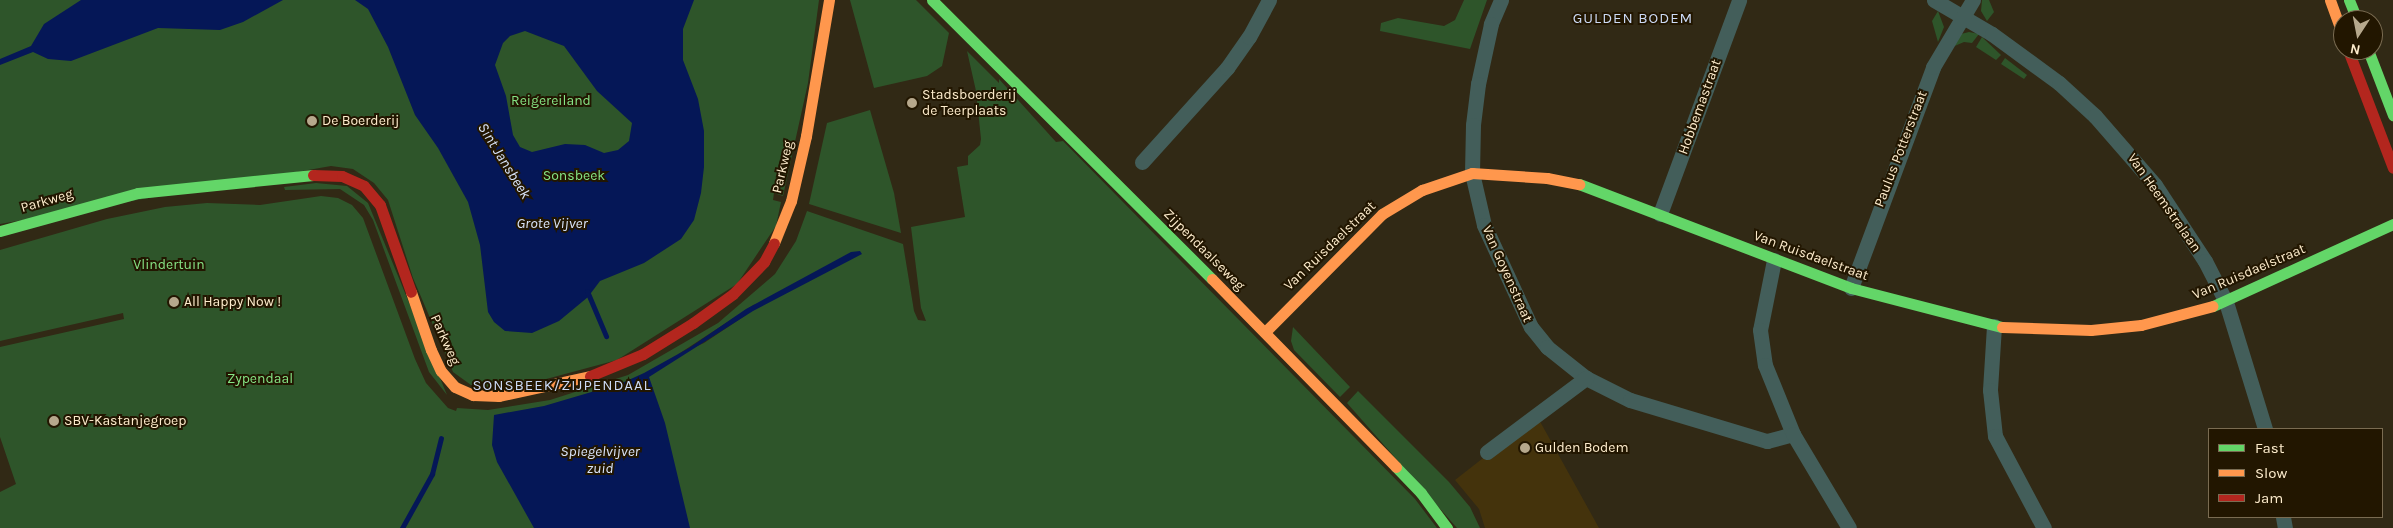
<!DOCTYPE html>
<style>
body{margin:0}
#map{position:relative;width:2393px;height:528px;overflow:hidden;background:#312915;font-family:Karla,sans-serif}
div>[style]{position:absolute}
.built>*{inset:0;background:#44330c}
.green>*{inset:0;background:#2e552a}
.water>*{inset:0;background:#051757}
.stream>*{height:5px;margin:-2.5px;padding:0 2.5px;transform-origin:2.5px;border-radius:2.5px;background:#051757}
.street>*{height:15px;margin:-7.5px;padding:0 7.5px;transform-origin:7.5px;border-radius:7.5px;background:#435e5a}
.fast>*{height:11px;margin:-5.5px;padding:0 5.5px;transform-origin:5.5px;border-radius:5.5px;background:#63d668}
.slow>*{height:11px;margin:-5.5px;padding:0 5.5px;transform-origin:5.5px;border-radius:5.5px;background:#ff974d}
.jam>*{height:11px;margin:-5.5px;padding:0 5.5px;transform-origin:5.5px;border-radius:5.5px;background:#b3261e}
.dots>*{width:14px;height:14px;translate:-50% -50%;box-sizing:border-box;border:2px solid #221600;border-radius:50%}
span{translate:-50% -50%;white-space:nowrap;text-align:center;line-height:1.15;-webkit-text-stroke:4px #221600;paint-order:stroke}
.poi-label{font-size:14px;color:#fdeccc}
.left{translate:0 -50%;text-align:left}
.park-label{font-size:14px;color:#86e585}
.street-label{font-size:14px;color:#fdeccc}
.neighbourhood-label{font-size:15px;color:#ccdaf5;letter-spacing:1px}
.water-label{font-size:15px;color:#d9e4fa;font-style:italic}
.legend{position:absolute;left:2208px;top:428px;width:175px;height:90px;box-sizing:border-box;background:#221600;border:1px solid #7a6c52;margin:0;padding:6px 9px;list-style:none;font-size:15px;color:#fdeccc}
.legend li{display:flex;align-items:center;gap:10px;height:25px}
.legend b{width:25px;border:1px solid #7a6c52}
.north{position:absolute;left:2333px;top:10px;width:50px;height:50px;box-sizing:border-box;background:#221600;border:1px solid #7a6c52;border-radius:50%;rotate:191deg;font-size:14px;font-weight:700;line-height:20px;text-align:center;color:#fdeccc}
.north::after{content:'';display:block;margin:auto;width:18px;height:22px;background:#b6a88c;clip-path:polygon(50% 0,100% 100%,50% 72%,0 100%)}
</style>
<div id="map">
<div class="built">
<i style="clip-path:polygon(1537px 416px,1599px 528px,1485px 528px,1479px 509px,1455px 480px)"></i>
</div>
<div class="green">
<i style="clip-path:polygon(0 0,819px 0,808px 83px,783px 196px,774px 193px,773px 200px,781px 202px,776px 226px,737px 284px,617px 360px,509px 389px,471px 385px,453px 372px,413px 278px,388px 200px,374px 183px,353px 169px,331px 166px,0 224px)"></i>
<i style="clip-path:polygon(850px 0,916px 0,949px 33px,942px 66px,927px 76px,874px 88px)"></i>
<i style="clip-path:polygon(1464px 0,1487px 0,1470px 49px,1380px 31px,1381px 23px,1398px 18px,1444px 26px,1455px 20px)"></i>
<i style="clip-path:polygon(1982px 0,1989px 0,1994px 12px,1987px 21px,1981px 11px)"></i>
<i style="clip-path:polygon(1938px 11px,1944px 27px,1938px 42px,1932px 21px)"></i>
<i style="clip-path:polygon(1969px 32px,1979px 34px,1972px 43px,1964px 42px,1950px 48px,1961px 34px)"></i>
<i style="clip-path:polygon(1982px 37px,2001px 55px,1996px 60px,1976px 47px)"></i>
<i style="clip-path:polygon(evenodd,967px 51px,999px 83px,999px 79px,1056px 142px,1063px 141px,1415px 499px,1437px 528px,0 528px,0 492px,16px 484px,0 437px,0 347px,124px 319px,123px 313px,0 341px,0 250px,107px 219px,165px 207px,207px 203px,260px 205px,321px 196px,338px 198px,352px 205px,363px 218px,415px 359px,426px 383px,448px 408px,456px 411px,457px 408px,488px 410px,550px 400px,628px 375px,718px 323px,775px 274px,796px 241px,807px 211px,903px 244px,914px 311px,918px 320px,926px 321px,921px 308px,911px 227px,965px 217px,957px 167px,968px 165px,968px 156px,980px 145px,981px 139px,976px 91px,967px 51px,755px 304px,746px 315px,704px 343px,677px 355px,755px 304px)"></i>
<i style="clip-path:polygon(2005px 58px,2027px 75px,2024px 79px,2001px 64px)"></i>
<i style="clip-path:polygon(870px 110px,894px 193px,901px 233px,809px 204px,827px 123px)"></i>
<i style="clip-path:polygon(316px 183px,347px 186px,368px 203px,447px 395px,429px 372px,373px 220px,364px 205px,340px 189px,285px 190px,284px 187px)"></i>
<i style="clip-path:polygon(1293px 327px,1350px 387px,1340px 397px,1294px 350px,1291px 341px)"></i>
<i style="clip-path:polygon(1358px 391px,1449px 482px,1470px 507px,1480px 528px,1457px 528px,1347px 403px)"></i>
</div>
<div class="water">
<i style="clip-path:polygon(81px 0,283px 0,243px 22px,220px 30px,158px 28px,71px 61px,48px 59px,33px 52px,0 65px,0 59px,31px 46px,44px 24px)"></i>
<i style="clip-path:polygon(evenodd,355px 0,694px 0,683px 29px,683px 60px,698px 99px,704px 131px,704px 167px,701px 193px,694px 220px,681px 239px,644px 263px,600px 281px,588px 297px,559px 321px,532px 333px,505px 331px,494px 322px,488px 312px,480px 245px,468px 202px,438px 148px,415px 115px,388px 47px,368px 9px,355px 0,525px 31px,564px 46px,597px 91px,632px 123px,629px 141px,618px 150px,604px 153px,585px 145px,565px 144px,532px 152px,520px 147px,513px 135px,506px 96px,495px 65px,503px 43px,510px 36px,525px 31px)"></i>
<i style="clip-path:polygon(851px 252px,860px 251px,862px 254px,753px 311px,649px 377px,665px 423px,690px 528px,534px 528px,497px 462px,492px 445px,494px 415px,544px 406px,622px 383px,644px 373px,689px 348px,746px 309px)"></i>
</div>
<div class="stream">
<i style="left:587px;top:291px;width:49px;rotate:67.1deg"></i>
<i style="left:402px;top:528px;width:62px;rotate:-60.9deg"></i>
<i style="left:432px;top:474px;width:37px;rotate:-76deg"></i>
</div>
<div class="street">
<i style="left:1501px;top:0;width:26px;rotate:113deg"></i>
<i style="left:1491px;top:24px;width:61px;rotate:102.2deg"></i>
<i style="left:1478px;top:84px;width:41px;rotate:97deg"></i>
<i style="left:1473px;top:125px;width:48px;rotate:91.2deg"></i>
<i style="left:1472px;top:173px;width:53px;rotate:77deg"></i>
<i style="left:1484px;top:225px;width:112px;rotate:65.3deg"></i>
<i style="left:1531px;top:327px;width:26px;rotate:51deg"></i>
<i style="left:1547px;top:347px;width:50px;rotate:38.5deg"></i>
<i style="left:1586px;top:378px;width:49px;rotate:26.6deg"></i>
<i style="left:1630px;top:400px;width:143px;rotate:16.7deg"></i>
<i style="left:1767px;top:441px;width:27px;rotate:-15deg"></i>
<i style="left:1934px;top:0;width:67px;rotate:30.4deg"></i>
<i style="left:1992px;top:34px;width:83px;rotate:36.2deg"></i>
<i style="left:2059px;top:83px;width:49px;rotate:42.5deg"></i>
<i style="left:2095px;top:116px;width:91px;rotate:49deg"></i>
<i style="left:2155px;top:185px;width:91px;rotate:56.7deg"></i>
<i style="left:2205px;top:261px;width:46px;rotate:62.9deg"></i>
<i style="left:2226px;top:302px;width:133px;rotate:72.9deg"></i>
<i style="left:1142px;top:162px;width:127px;rotate:-47.9deg"></i>
<i style="left:1227px;top:68px;width:38px;rotate:-55deg"></i>
<i style="left:1249px;top:37px;width:42px;rotate:-61.6deg"></i>
<i style="left:1660px;top:214px;width:228px;rotate:-69.7deg"></i>
<i style="left:1774px;top:260px;width:71px;rotate:101.3deg"></i>
<i style="left:1760px;top:330px;width:35px;rotate:82deg"></i>
<i style="left:1765px;top:365px;width:74px;rotate:67.9deg"></i>
<i style="left:1793px;top:434px;width:109px;rotate:59.2deg"></i>
<i style="left:1851px;top:288px;width:236px;rotate:-69.6deg"></i>
<i style="left:1933px;top:67px;width:78px;rotate:-59.2deg"></i>
<i style="left:1994px;top:326px;width:64px;rotate:93.6deg"></i>
<i style="left:1990px;top:390px;width:46px;rotate:83.8deg"></i>
<i style="left:1995px;top:436px;width:104px;rotate:62deg"></i>
<i style="left:1487px;top:452px;width:124px;rotate:-36.8deg"></i>
<i style="left:2283px;top:517px;width:11px;rotate:80deg"></i>
</div>
<div class="fast">
<i style="left:932px;top:0;width:395px;rotate:44.9deg"></i>
<i style="left:2349px;top:0;width:22px;rotate:68deg"></i>
<i style="left:2368px;top:50px;width:70px;rotate:69deg"></i>
<i style="left:1579px;top:184px;width:291px;rotate:20.9deg"></i>
<i style="left:1851px;top:288px;width:156px;rotate:14.5deg"></i>
<i style="left:0;top:231px;width:143px;rotate:-15.4deg"></i>
<i style="left:138px;top:193px;width:176px;rotate:-5.9deg"></i>
<i style="left:2213px;top:306px;width:198px;rotate:-24.5deg"></i>
<i style="left:1396px;top:467px;width:36px;rotate:46deg"></i>
<i style="left:1421px;top:493px;width:44px;rotate:53.4deg"></i>
</div>
<div class="slow">
<i style="left:2330px;top:0;width:37px;rotate:70deg"></i>
<i style="left:774px;top:243px;width:45px;rotate:-68deg"></i>
<i style="left:791px;top:201px;width:67px;rotate:-77deg"></i>
<i style="left:806px;top:136px;width:138px;rotate:-80.4deg"></i>
<i style="left:1212px;top:279px;width:263px;rotate:45.6deg"></i>
<i style="left:411px;top:292px;width:61px;rotate:71deg"></i>
<i style="left:431px;top:350px;width:23px;rotate:65deg"></i>
<i style="left:441px;top:371px;width:21px;rotate:49deg"></i>
<i style="left:455px;top:387px;width:20px;rotate:24deg"></i>
<i style="left:473px;top:395px;width:26px;rotate:2deg"></i>
<i style="left:499px;top:396px;width:93px;rotate:-12.4deg"></i>
<i style="left:2002px;top:327px;width:89px;rotate:1.9deg"></i>
<i style="left:2091px;top:330px;width:50px;rotate:-5.7deg"></i>
<i style="left:2141px;top:325px;width:74px;rotate:-14.8deg"></i>
<i style="left:1265px;top:332px;width:166px;rotate:-45.2deg"></i>
<i style="left:1382px;top:214px;width:47px;rotate:-31deg"></i>
<i style="left:1422px;top:190px;width:53px;rotate:-18.8deg"></i>
<i style="left:1472px;top:173px;width:75px;rotate:3.8deg"></i>
<i style="left:1547px;top:178px;width:33px;rotate:11deg"></i>
</div>
<div class="jam">
<i style="left:2348px;top:50px;width:126px;rotate:69.1deg"></i>
<i style="left:313px;top:175px;width:29px;rotate:2deg"></i>
<i style="left:342px;top:176px;width:24px;rotate:24deg"></i>
<i style="left:364px;top:186px;width:25px;rotate:50deg"></i>
<i style="left:380px;top:205px;width:92px;rotate:70.4deg"></i>
<i style="left:590px;top:376px;width:57px;rotate:-22.5deg"></i>
<i style="left:643px;top:354px;width:59px;rotate:-31.8deg"></i>
<i style="left:693px;top:323px;width:49px;rotate:-35.9deg"></i>
<i style="left:733px;top:294px;width:45px;rotate:-45.9deg"></i>
<i style="left:764px;top:262px;width:21px;rotate:-62deg"></i>
</div>
<div class="dots">
<i style="left:912px;top:103px;background:#b6a88c"></i>
<i style="left:312px;top:121px;background:#b6a88c"></i>
<i style="left:174px;top:302px;background:#b6a88c"></i>
<i style="left:54px;top:421px;background:#b6a88c"></i>
<i style="left:1525px;top:448px;background:#b6a88c"></i>
</div>
<div class="poi-label">
<span class="left" style="left:922px;top:103px">Stadsboerderij<br>de Teerplaats</span>
<span class="left" style="left:322px;top:121px">De Boerderij</span>
<span class="left" style="left:184px;top:302px">All Happy Now !</span>
<span class="left" style="left:64px;top:421px">SBV-Kastanjegroep</span>
<span class="left" style="left:1535px;top:448px">Gulden Bodem</span>
</div>
<div class="park-label">
<span style="left:551px;top:101px">Reigereiland</span>
<span style="left:574px;top:176px">Sonsbeek</span>
<span style="left:169px;top:265px">Vlindertuin</span>
<span style="left:260px;top:379px">Zypendaal</span>
</div>
<div class="street-label">
<span style="left:1700px;top:107px;rotate:-70deg">Hobbemastraat</span>
<span style="left:1901px;top:149px;rotate:-69deg">Paulus Potterstraat</span>
<span style="left:783px;top:167px;rotate:-77deg">Parkweg</span>
<span style="left:47px;top:201px;rotate:-16deg">Parkweg</span>
<span style="left:2164px;top:203px;rotate:55deg">Van Heemstralaan</span>
<span style="left:1330px;top:246px;rotate:-44deg">Van Ruisdaelstraat</span>
<span style="left:1204px;top:250px;rotate:45deg">Zijpendaalseweg</span>
<span style="left:1811px;top:256px;rotate:20deg">Van Ruisdaelstraat</span>
<span style="left:2249px;top:272px;rotate:-23deg">Van Ruisdaelstraat</span>
<span style="left:1507px;top:274px;rotate:66deg">Van Goyenstraat</span>
<span style="left:445px;top:340px;rotate:66deg">Parkweg</span>
</div>
<div class="neighbourhood-label">
<span style="left:1633px;top:19px">GULDEN BODEM</span>
<span style="left:562px;top:386px">SONSBEEK/ZIJPENDAAL</span>
</div>
<div class="water-label">
<span style="left:504px;top:161px;rotate:58deg">Sint Jansbeek</span>
<span style="left:552px;top:224px">Grote Vijver</span>
<span style="left:600px;top:460px">Spiegelvijver<br>zuid</span>
</div>
<ul class="legend">
<li><b style="height:6px;background:#63d668"></b>Fast</li>
<li><b style="height:6px;background:#ff974d"></b>Slow</li>
<li><b style="height:6px;background:#b3261e"></b>Jam</li>
</ul>
<div class="north">N</div>
</div>
